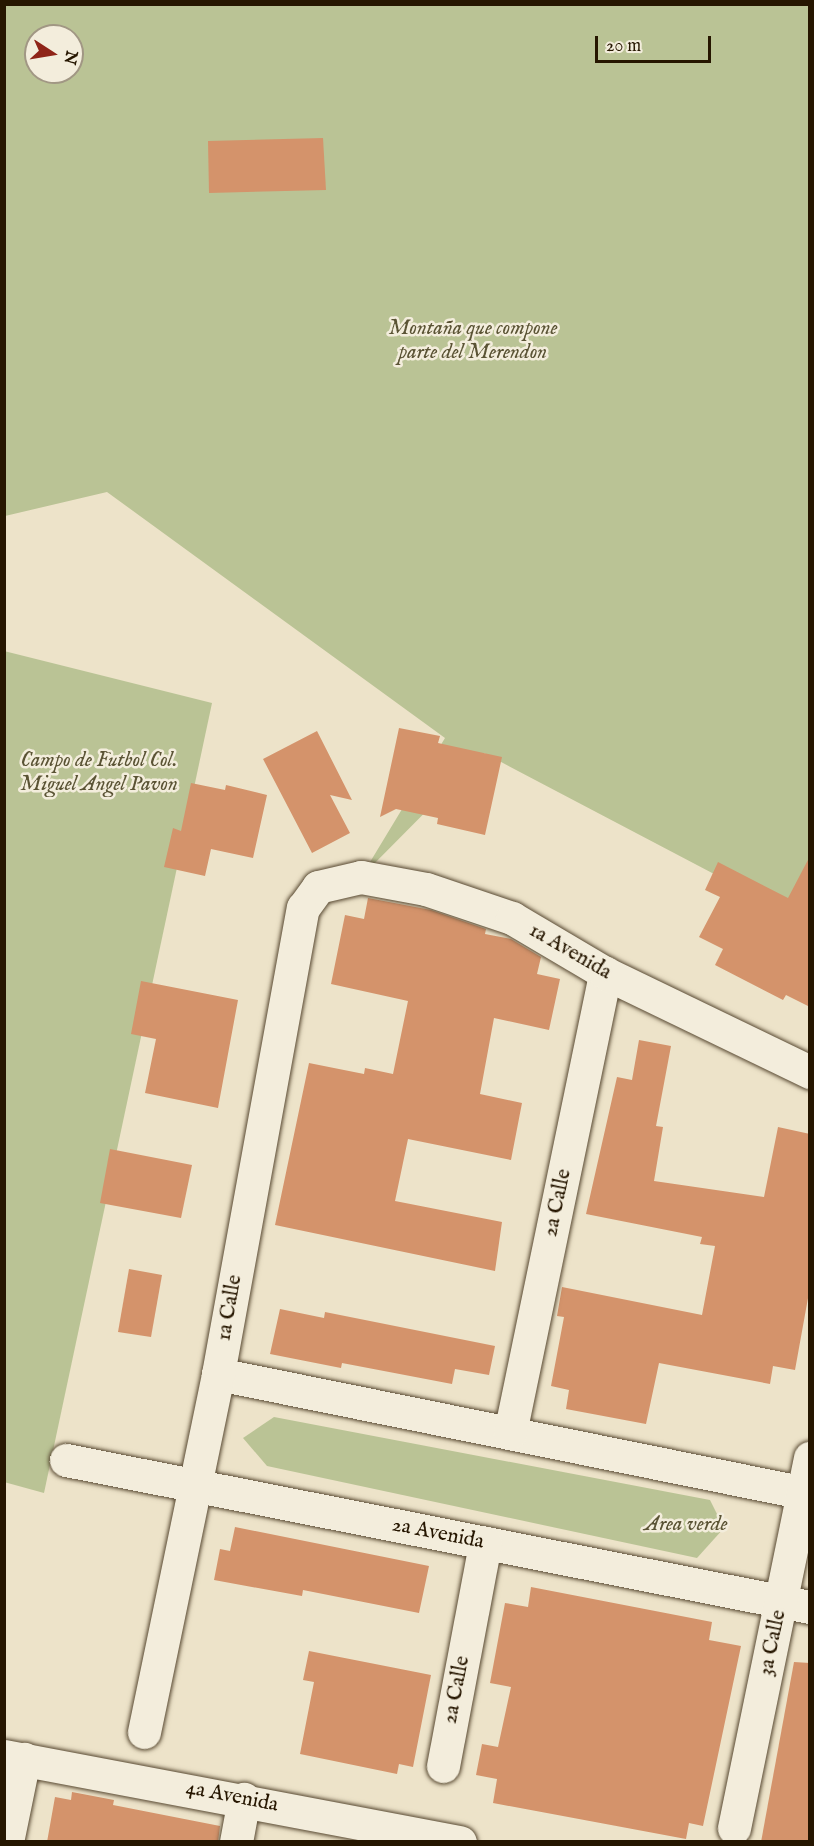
<!DOCTYPE html>
<meta charset="utf-8">
<style>
body{margin:0}
#map{position:relative;width:814px;height:1846px;overflow:hidden;background:#ede3c9;font-family:"IM FELL English",serif}
div>[style]{position:absolute}
.green>*{inset:0;background:#bac395}
.building>*{inset:0;background:#d4936b}
.roads{filter:drop-shadow(0 0 2px #584932) drop-shadow(0 0 2px #584932)}
.minor>*{height:33px;margin:-16.5px;padding:0 16.5px;transform-origin:16.5px;border-radius:16.5px;background:#f3eddc}
span{translate:-50% -50%;white-space:nowrap;text-align:center;line-height:1.15;-webkit-text-stroke:5px #f3eddc;paint-order:stroke}
.park-label{font-size:21px;color:#5a5334;font-style:italic}
.street-label{font-size:21px;color:#261600}
.frame{position:absolute;inset:0;border:6px solid #261600;pointer-events:none}
.north{position:absolute;left:24px;top:24px;width:60px;height:60px;box-sizing:border-box;background:#f3eddc;border:2px solid #a19784;border-radius:50%;rotate:102deg;font-size:16px;font-weight:700;line-height:24px;text-align:center;color:#261600}
.north::after{content:'';display:block;margin:auto;width:21px;height:27px;background:#8f2418;clip-path:polygon(50% 0,100% 100%,50% 72%,0 100%)}
.scale{position:absolute;left:595px;top:36px;width:116px;height:27px;box-sizing:border-box;border:3px solid #261600;border-top:0;padding-left:8px;font-size:18px;line-height:21px;white-space:nowrap;color:#261600;-webkit-text-stroke:4px #f3eddc;paint-order:stroke}
</style>
<div id="map">
<div class="green">
<i style="clip-path:polygon(evenodd,4px 5px,809px 5px,809px 924px,484px 753px,361px 877px,445px 738px,107px 492px,5px 516px,4px 5px,36px 36px,72px 36px,72px 72px,36px 72px,36px 36px)"></i>
<i style="clip-path:polygon(4px 651px,212px 703px,44px 1493px,4px 1482px)"></i>
<i style="clip-path:polygon(274px 1417px,710px 1500px,724px 1528px,697px 1558px,267px 1466px,243px 1438px)"></i>
</div>
<div class="building">
<i style="clip-path:polygon(323px 138px,326px 190px,209px 193px,208px 141px)"></i>
<i style="clip-path:polygon(399px 728px,440px 736px,438px 743px,502px 757px,485px 835px,437px 824px,438px 818px,396px 809px,380px 817px)"></i>
<i style="clip-path:polygon(317px 731px,352px 800px,330px 795px,350px 833px,312px 853px,263px 759px)"></i>
<i style="clip-path:polygon(191px 783px,225px 790px,226px 785px,267px 795px,253px 858px,211px 849px,205px 876px,164px 867px,173px 828px,181px 831px)"></i>
<i style="clip-path:polygon(810px 856px,810px 1007px,786px 995px,783px 1000px,715px 965px,723px 949px,699px 937px,720px 897px,705px 890px,718px 862px,788px 898px)"></i>
<i style="clip-path:polygon(368px 898px,431px 910px,486px 929px,485px 934px,511px 939px,541px 957px,537px 974px,560px 979px,549px 1030px,494px 1018px,480px 1094px,522px 1103px,511px 1160px,408px 1139px,395px 1201px,502px 1222px,495px 1271px,275px 1225px,309px 1063px,364px 1074px,365px 1068px,393px 1074px,408px 1001px,331px 984px,345px 915px,364px 919px)"></i>
<i style="clip-path:polygon(141px 981px,238px 1000px,218px 1108px,145px 1093px,156px 1039px,131px 1034px)"></i>
<i style="clip-path:polygon(639px 1040px,671px 1046px,656px 1126px,663px 1127px,654px 1181px,764px 1197px,778px 1127px,810px 1134px,810px 1287px,795px 1370px,773px 1366px,770px 1384px,659px 1363px,646px 1424px,566px 1409px,569px 1390px,551px 1386px,564px 1317px,557px 1316px,562px 1287px,702px 1315px,715px 1246px,700px 1244px,702px 1237px,586px 1214px,617px 1077px,632px 1080px)"></i>
<i style="clip-path:polygon(110px 1149px,192px 1165px,181px 1218px,100px 1203px)"></i>
<i style="clip-path:polygon(129px 1269px,162px 1275px,151px 1337px,118px 1332px)"></i>
<i style="clip-path:polygon(280px 1309px,324px 1318px,325px 1312px,495px 1346px,489px 1375px,455px 1369px,452px 1384px,342px 1363px,341px 1368px,270px 1354px)"></i>
<i style="clip-path:polygon(235px 1527px,429px 1566px,419px 1613px,303px 1590px,302px 1596px,214px 1580px,220px 1549px,230px 1551px)"></i>
<i style="clip-path:polygon(531px 1587px,712px 1622px,709px 1640px,741px 1646px,703px 1826px,689px 1823px,686px 1839px,493px 1803px,497px 1779px,476px 1775px,482px 1744px,498px 1747px,511px 1687px,490px 1683px,505px 1603px,528px 1607px)"></i>
<i style="clip-path:polygon(309px 1651px,431px 1675px,413px 1767px,399px 1764px,397px 1774px,300px 1754px,314px 1682px,303px 1680px)"></i>
<i style="clip-path:polygon(794px 1662px,810px 1663px,810px 1842px,761px 1842px)"></i>
<i style="clip-path:polygon(72px 1792px,114px 1800px,113px 1805px,220px 1826px,218px 1842px,47px 1842px,55px 1797px,71px 1800px)"></i>
</div>
<div class="roads">
<div class="minor">
<i style="left:218px;top:1374px;width:604px;rotate:11.46deg"></i>
<i style="left:510px;top:1433px;width:470px;rotate:-78.3deg"></i>
<i style="left:66px;top:1460px;width:758px;rotate:11.18deg"></i>
<i style="left:144px;top:1732px;width:366px;rotate:-78.3deg"></i>
<i style="left:218px;top:1374px;width:474px;rotate:-79.7deg"></i>
<i style="left:303px;top:908px;width:26px;rotate:-54deg"></i>
<i style="left:318px;top:887px;width:44px;rotate:-13.1deg"></i>
<i style="left:361px;top:877px;width:66px;rotate:10.5deg"></i>
<i style="left:426px;top:889px;width:91px;rotate:18.6deg"></i>
<i style="left:512px;top:918px;width:108px;rotate:30.6deg"></i>
<i style="left:605px;top:973px;width:228px;rotate:25.8deg"></i>
<i style="left:4px;top:1756px;width:464px;rotate:10.7deg"></i>
<i style="left:443px;top:1766px;width:227px;rotate:-79.3deg"></i>
<i style="left:734px;top:1828px;width:378px;rotate:-78.4deg"></i>
<i style="left:7px;top:1842px;width:85px;rotate:-78.4deg"></i>
<i style="left:236px;top:1842px;width:44px;rotate:-79.5deg"></i>
</div>
</div>
<div class="park-label">
<span style="left:473px;top:341px">Montaña que compone<br>parte del Merendon</span>
<span style="left:99px;top:773px">Campo de Futbol Col.<br>Miguel Angel Pavon</span>
<span style="left:686px;top:1525px">Area verde</span>
</div>
<div class="street-label">
<span style="left:570px;top:952px;rotate:30deg">1a Avenida</span>
<span style="left:558px;top:1203px;rotate:-78deg">2a Calle</span>
<span style="left:230px;top:1308px;rotate:-80deg">1a Calle</span>
<span style="left:438px;top:1534px;rotate:11deg">2a Avenida</span>
<span style="left:773px;top:1643px;rotate:-78deg">3a Calle</span>
<span style="left:457px;top:1690px;rotate:-79deg">2a Calle</span>
<span style="left:232px;top:1797px;rotate:11deg">4a Avenida</span>
</div>
<div class="frame"></div>
<div class="north">N</div>
<div class="scale">20 m</div>
</div>
